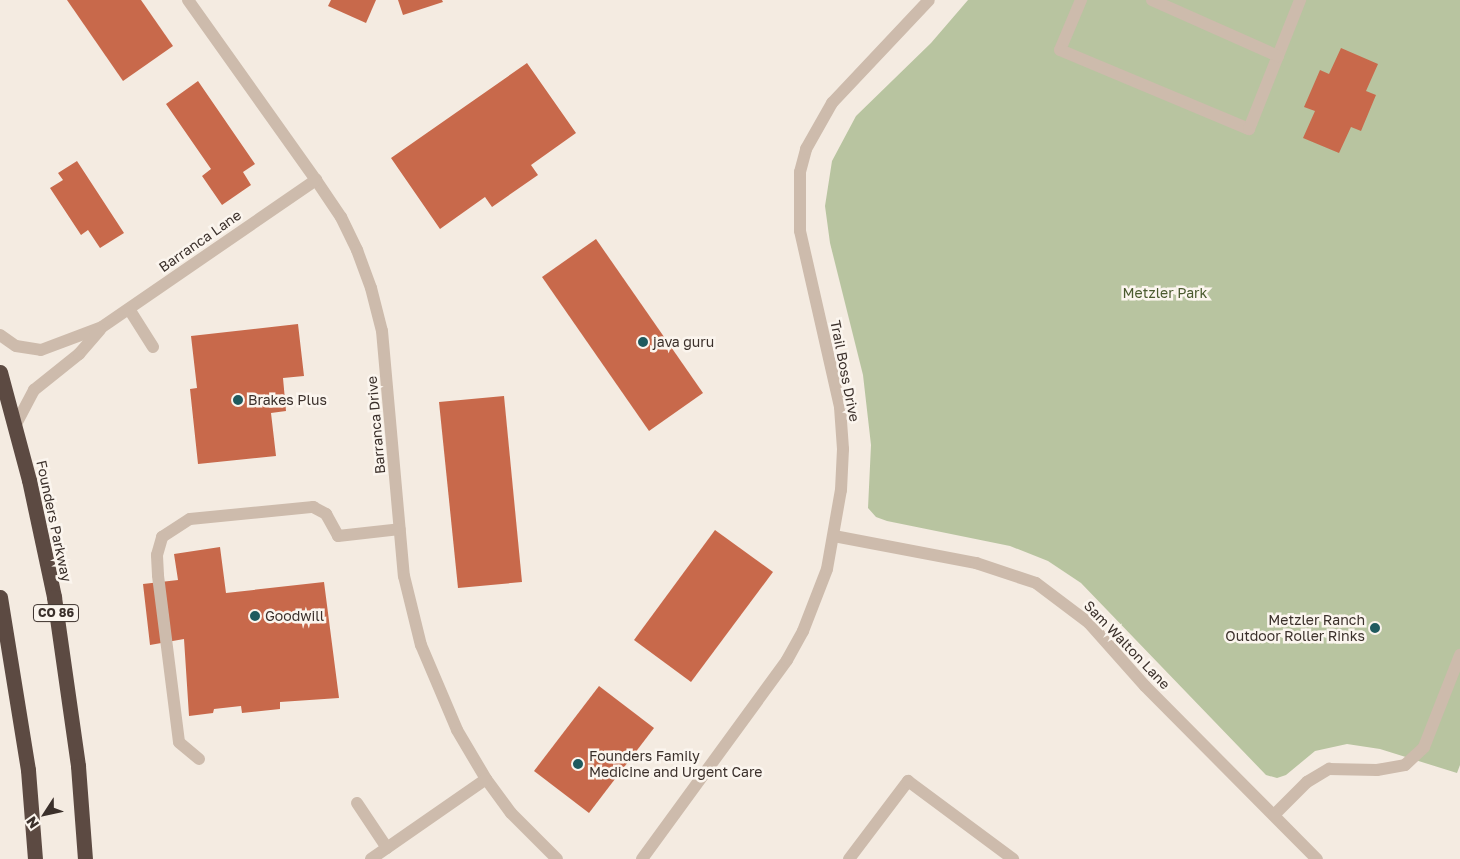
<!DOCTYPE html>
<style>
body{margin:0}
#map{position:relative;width:1460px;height:859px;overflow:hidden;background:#f4ebe1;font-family:"Golos Text",sans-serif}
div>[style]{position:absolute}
.green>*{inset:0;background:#b8c4a0}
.building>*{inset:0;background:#c8694b}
.minor>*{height:12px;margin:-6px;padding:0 6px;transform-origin:6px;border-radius:6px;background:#cdbbac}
.highway>*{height:15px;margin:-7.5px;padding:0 7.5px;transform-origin:7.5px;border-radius:7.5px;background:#5c4a42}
.dots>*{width:14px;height:14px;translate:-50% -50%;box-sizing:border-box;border:2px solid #fbf5ee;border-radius:50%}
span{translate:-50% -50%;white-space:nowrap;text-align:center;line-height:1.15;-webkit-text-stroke:5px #fbf5ee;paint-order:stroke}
.shield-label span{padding:1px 4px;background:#fbf5ee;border:1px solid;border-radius:4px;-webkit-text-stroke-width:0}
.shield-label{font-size:12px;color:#3b302b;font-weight:700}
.street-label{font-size:14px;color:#3b302b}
.park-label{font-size:14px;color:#4a5a2e}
.poi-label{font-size:14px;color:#3b302b}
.left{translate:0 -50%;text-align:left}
.right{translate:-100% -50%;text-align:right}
.north{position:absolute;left:20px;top:789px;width:50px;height:50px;-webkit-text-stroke:4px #fbf5ee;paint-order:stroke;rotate:235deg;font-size:14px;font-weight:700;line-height:20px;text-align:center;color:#3b302b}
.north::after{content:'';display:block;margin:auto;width:18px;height:22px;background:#3b302b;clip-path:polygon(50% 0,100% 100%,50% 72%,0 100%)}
</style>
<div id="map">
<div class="green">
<i style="clip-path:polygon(968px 0,1460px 0,1460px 765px,1457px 773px,1380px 749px,1347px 744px,1315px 751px,1286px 775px,1277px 778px,1266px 775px,1081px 583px,1048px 561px,1010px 546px,887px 521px,876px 517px,868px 508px,871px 445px,863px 375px,830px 243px,825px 206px,832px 161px,856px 116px,931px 43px)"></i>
</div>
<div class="building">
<i style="clip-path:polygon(67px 0,141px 0,173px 46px,123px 81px)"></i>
<i style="clip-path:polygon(331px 0,376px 0,366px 23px,328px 6px)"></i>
<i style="clip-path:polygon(398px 0,442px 0,443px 2px,403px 15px)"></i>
<i style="clip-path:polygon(1341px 48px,1378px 64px,1366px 91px,1376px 95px,1361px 131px,1351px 127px,1339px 153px,1303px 138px,1315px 111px,1304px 107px,1320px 70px,1329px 74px)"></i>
<i style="clip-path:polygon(527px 63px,576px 133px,531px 165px,538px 175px,492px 207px,485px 197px,440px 229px,391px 158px)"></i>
<i style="clip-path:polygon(198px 81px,255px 164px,243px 172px,251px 185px,222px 205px,202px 176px,211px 169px,166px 104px)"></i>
<i style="clip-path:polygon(77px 161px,124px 233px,100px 248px,88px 230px,81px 235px,50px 188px,63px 180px,58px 173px)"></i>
<i style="clip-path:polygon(596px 239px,703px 393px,649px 431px,542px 277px)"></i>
<i style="clip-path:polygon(298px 324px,304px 376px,283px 378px,286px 411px,271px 413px,276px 456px,198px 464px,190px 389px,197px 388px,191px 336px)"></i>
<i style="clip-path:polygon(504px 396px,522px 582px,458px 588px,439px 402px)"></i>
<i style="clip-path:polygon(715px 530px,773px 572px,691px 682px,634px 640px)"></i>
<i style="clip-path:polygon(220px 547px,226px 593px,324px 582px,339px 698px,280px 702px,280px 709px,242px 713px,241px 706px,214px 709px,213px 713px,189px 716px,184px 639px,150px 645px,143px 584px,178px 580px,174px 554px)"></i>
<i style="clip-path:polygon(599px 686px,654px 728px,589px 813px,534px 771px)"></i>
</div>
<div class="minor">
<i style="left:188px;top:0;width:221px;rotate:54.6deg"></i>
<i style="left:316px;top:180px;width:45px;rotate:56deg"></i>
<i style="left:341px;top:217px;width:37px;rotate:64deg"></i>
<i style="left:357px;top:250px;width:40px;rotate:69.8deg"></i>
<i style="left:371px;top:288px;width:44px;rotate:75.7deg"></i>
<i style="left:382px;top:331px;width:246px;rotate:84.9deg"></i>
<i style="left:404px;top:576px;width:71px;rotate:76.2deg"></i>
<i style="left:421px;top:645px;width:92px;rotate:67deg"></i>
<i style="left:457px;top:730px;width:57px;rotate:59.4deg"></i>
<i style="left:486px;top:779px;width:42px;rotate:53.7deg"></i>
<i style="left:511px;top:813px;width:65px;rotate:45deg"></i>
<i style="left:1081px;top:0;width:54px;rotate:112.8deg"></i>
<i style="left:1060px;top:50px;width:205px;rotate:22.7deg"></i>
<i style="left:1249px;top:129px;width:139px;rotate:-68.4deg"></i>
<i style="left:1152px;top:0;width:138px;rotate:24deg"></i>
<i style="left:129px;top:309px;width:45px;rotate:57.7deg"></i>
<i style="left:0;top:335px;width:19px;rotate:35deg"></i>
<i style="left:16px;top:346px;width:25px;rotate:9deg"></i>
<i style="left:41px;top:350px;width:65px;rotate:-20.7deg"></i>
<i style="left:102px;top:327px;width:260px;rotate:-34.5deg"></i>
<i style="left:15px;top:426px;width:41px;rotate:-62.2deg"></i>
<i style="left:34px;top:390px;width:58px;rotate:-38.7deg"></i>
<i style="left:79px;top:354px;width:32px;rotate:-49deg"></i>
<i style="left:834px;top:536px;width:145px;rotate:10.8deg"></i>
<i style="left:976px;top:563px;width:63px;rotate:18.4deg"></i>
<i style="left:1036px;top:583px;width:66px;rotate:37deg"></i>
<i style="left:1089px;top:623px;width:84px;rotate:48.4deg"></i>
<i style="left:1145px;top:686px;width:244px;rotate:45.2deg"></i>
<i style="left:199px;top:759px;width:26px;rotate:-140deg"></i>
<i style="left:179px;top:742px;width:168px;rotate:-97.2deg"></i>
<i style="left:158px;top:575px;width:20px;rotate:-93deg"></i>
<i style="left:157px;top:555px;width:19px;rotate:-74deg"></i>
<i style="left:162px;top:537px;width:33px;rotate:-33deg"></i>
<i style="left:190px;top:519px;width:124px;rotate:-5.6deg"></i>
<i style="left:313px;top:507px;width:15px;rotate:28deg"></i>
<i style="left:326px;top:514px;width:25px;rotate:61deg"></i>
<i style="left:338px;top:536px;width:62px;rotate:-6.4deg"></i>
<i style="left:357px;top:803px;width:54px;rotate:56.3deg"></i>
<i style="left:1274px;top:815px;width:47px;rotate:-45deg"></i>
<i style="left:1307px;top:782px;width:26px;rotate:-31deg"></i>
<i style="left:1329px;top:769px;width:48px;rotate:1.2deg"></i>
<i style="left:1377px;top:770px;width:28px;rotate:-10deg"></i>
<i style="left:1405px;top:765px;width:26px;rotate:-43deg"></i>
<i style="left:1424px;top:747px;width:99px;rotate:-68.6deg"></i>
<i style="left:371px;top:859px;width:140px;rotate:-34.8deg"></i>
<i style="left:642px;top:859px;width:246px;rotate:-53.9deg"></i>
<i style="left:787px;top:660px;width:33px;rotate:-61deg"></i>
<i style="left:803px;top:631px;width:66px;rotate:-68.8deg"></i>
<i style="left:827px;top:569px;width:80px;rotate:-80deg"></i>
<i style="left:841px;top:490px;width:41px;rotate:-87.2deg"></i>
<i style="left:843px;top:449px;width:42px;rotate:-94.1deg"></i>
<i style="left:840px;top:407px;width:180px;rotate:-102.8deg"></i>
<i style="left:800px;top:231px;width:59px;rotate:-90deg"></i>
<i style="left:800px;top:172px;width:24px;rotate:-75deg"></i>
<i style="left:806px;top:149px;width:53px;rotate:-60.5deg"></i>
<i style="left:832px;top:103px;width:141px;rotate:-46.7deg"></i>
<i style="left:849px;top:859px;width:98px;rotate:-52.9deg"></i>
<i style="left:908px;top:781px;width:131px;rotate:36.6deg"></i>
</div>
<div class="highway">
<i style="left:0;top:372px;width:112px;rotate:75deg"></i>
<i style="left:29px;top:480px;width:120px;rotate:77.9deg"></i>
<i style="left:54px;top:597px;width:171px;rotate:81.9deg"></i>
<i style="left:78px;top:766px;width:93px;rotate:85.7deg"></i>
<i style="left:0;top:597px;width:175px;rotate:80.8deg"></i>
<i style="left:28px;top:770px;width:89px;rotate:85.5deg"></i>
</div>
<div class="dots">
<i style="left:643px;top:342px;background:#1f5a5e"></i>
<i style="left:238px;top:400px;background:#1f5a5e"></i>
<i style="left:255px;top:616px;background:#1f5a5e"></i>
<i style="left:1375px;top:628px;background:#1f5a5e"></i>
<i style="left:578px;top:764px;background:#1f5a5e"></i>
</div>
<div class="shield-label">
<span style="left:56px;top:613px">CO 86</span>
</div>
<div class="street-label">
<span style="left:200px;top:241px;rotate:-35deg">Barranca Lane</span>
<span style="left:845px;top:371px;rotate:79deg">Trail Boss Drive</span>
<span style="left:376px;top:425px;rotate:-95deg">Barranca Drive</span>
<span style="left:54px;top:521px;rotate:78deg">Founders Parkway</span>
<span style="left:1127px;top:645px;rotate:46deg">Sam Walton Lane</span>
</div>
<div class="park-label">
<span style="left:1165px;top:293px">Metzler Park</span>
</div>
<div class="poi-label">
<span class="left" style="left:653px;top:342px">java guru</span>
<span class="left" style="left:248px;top:400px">Brakes Plus</span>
<span class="left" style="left:265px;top:616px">Goodwill</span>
<span class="right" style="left:1365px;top:628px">Metzler Ranch<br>Outdoor Roller Rinks</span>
<span class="left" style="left:589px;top:764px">Founders Family<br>Medicine and Urgent Care</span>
</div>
<div class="north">N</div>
</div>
